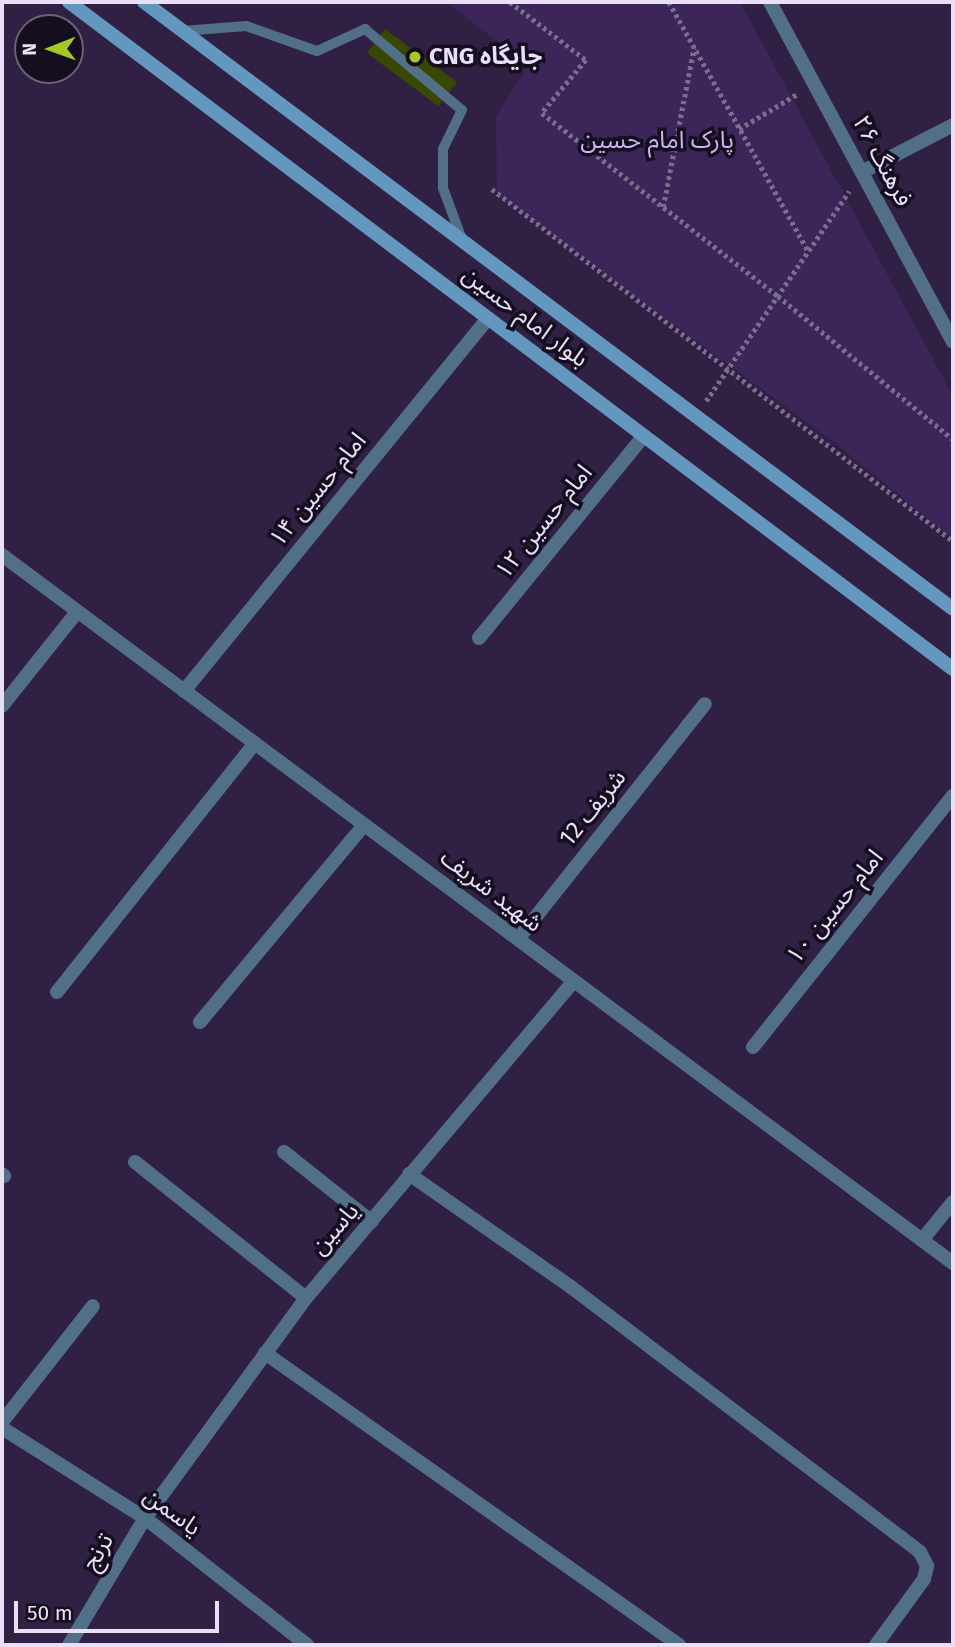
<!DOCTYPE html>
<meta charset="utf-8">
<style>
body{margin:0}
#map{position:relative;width:955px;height:1647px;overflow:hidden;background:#302044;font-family:"Fira Sans","Noto Sans Arabic",sans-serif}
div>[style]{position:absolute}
.green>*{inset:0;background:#3c2659}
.building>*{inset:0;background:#394800}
.path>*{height:4.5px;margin-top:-2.25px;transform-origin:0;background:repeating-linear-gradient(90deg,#7b6d8d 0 3.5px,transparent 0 7px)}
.lane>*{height:10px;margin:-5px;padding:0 5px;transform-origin:5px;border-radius:5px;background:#517087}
.street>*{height:14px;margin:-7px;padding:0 7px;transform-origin:7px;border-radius:7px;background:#517087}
.secondary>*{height:14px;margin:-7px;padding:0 7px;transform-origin:7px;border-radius:7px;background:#6497bd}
.dots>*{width:19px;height:19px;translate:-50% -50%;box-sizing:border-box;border:4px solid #150e1e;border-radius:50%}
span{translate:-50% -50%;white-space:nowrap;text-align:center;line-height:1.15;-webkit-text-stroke:7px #150e1e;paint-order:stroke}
.poi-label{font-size:24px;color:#e9e0f8;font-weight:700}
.left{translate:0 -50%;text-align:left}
.park-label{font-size:24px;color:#cdb5f2}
.street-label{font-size:24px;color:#e9e0f8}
.frame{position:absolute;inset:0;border:4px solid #e9e0f8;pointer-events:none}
.north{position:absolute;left:14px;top:14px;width:70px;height:70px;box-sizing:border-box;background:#150e1e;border:2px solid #6a6275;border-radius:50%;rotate:269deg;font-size:19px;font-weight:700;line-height:28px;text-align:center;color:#e9e0f8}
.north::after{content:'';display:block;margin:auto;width:24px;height:32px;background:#a4c824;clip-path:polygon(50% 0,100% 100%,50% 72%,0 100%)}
.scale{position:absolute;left:14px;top:1601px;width:205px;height:32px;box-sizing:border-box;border:4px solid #e9e0f8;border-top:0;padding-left:9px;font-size:21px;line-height:24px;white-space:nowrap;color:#e9e0f8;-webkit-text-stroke:5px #150e1e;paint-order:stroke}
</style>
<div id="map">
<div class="green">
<i style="clip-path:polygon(447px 2px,740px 2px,953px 396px,953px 539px,834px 442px,497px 195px,496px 116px,528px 66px)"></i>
</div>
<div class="building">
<i style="clip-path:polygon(385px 29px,457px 82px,438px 106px,367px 53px)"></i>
</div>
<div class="path">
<i style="left:510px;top:2px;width:96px;rotate:37.3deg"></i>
<i style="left:586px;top:60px;width:69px;rotate:129.7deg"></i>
<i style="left:542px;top:113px;width:299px;rotate:37.8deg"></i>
<i style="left:778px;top:296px;width:226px;rotate:39.3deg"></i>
<i style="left:669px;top:2px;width:285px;rotate:60.8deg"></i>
<i style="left:739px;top:129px;width:70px;rotate:-31deg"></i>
<i style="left:492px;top:189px;width:580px;rotate:37.36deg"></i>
<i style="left:663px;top:207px;width:162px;rotate:-79deg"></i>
<i style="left:706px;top:401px;width:254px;rotate:-55.7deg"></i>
</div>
<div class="lane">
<i style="left:183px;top:31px;width:63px;rotate:-4.5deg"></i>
<i style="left:246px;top:26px;width:75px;rotate:19.4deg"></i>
<i style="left:317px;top:51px;width:53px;rotate:-24.6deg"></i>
<i style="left:365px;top:29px;width:126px;rotate:39.9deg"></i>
<i style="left:462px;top:110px;width:43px;rotate:116deg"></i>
<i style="left:443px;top:149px;width:39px;rotate:90deg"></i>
<i style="left:443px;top:188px;width:58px;rotate:69.7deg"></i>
</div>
<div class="street">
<i style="left:770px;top:2px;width:386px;rotate:61.7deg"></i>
<i style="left:862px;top:172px;width:102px;rotate:-27.3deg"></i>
<i style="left:2px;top:555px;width:1186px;rotate:36.67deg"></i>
<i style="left:479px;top:638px;width:261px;rotate:-50.8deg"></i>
<i style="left:184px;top:691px;width:481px;rotate:-50.8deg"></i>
<i style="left:2px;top:706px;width:120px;rotate:-51.4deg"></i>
<i style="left:518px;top:939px;width:300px;rotate:-51.5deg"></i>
<i style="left:57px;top:992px;width:318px;rotate:-51.5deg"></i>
<i style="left:200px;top:1022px;width:256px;rotate:-50.2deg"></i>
<i style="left:753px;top:1047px;width:321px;rotate:-51.5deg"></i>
<i style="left:284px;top:1152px;width:112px;rotate:38.5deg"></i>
<i style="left:135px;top:1162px;width:218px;rotate:38.5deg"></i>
<i style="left:2px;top:1174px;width:3px;rotate:45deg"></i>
<i style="left:409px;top:1174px;width:198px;rotate:34.9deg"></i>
<i style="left:571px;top:1287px;width:438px;rotate:37.2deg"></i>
<i style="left:920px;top:1552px;width:16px;rotate:63deg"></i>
<i style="left:927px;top:1566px;width:13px;rotate:103deg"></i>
<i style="left:924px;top:1579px;width:82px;rotate:126deg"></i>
<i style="left:922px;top:1240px;width:49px;rotate:-50.8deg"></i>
<i style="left:265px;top:1353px;width:507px;rotate:35.2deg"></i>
<i style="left:2px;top:1422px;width:147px;rotate:-51.9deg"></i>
<i style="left:2px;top:1428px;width:169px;rotate:32.2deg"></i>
<i style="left:145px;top:1518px;width:206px;rotate:38.1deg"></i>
<i style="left:69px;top:1645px;width:148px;rotate:-59.1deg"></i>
<i style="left:145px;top:1518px;width:273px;rotate:-53.8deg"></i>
<i style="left:306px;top:1298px;width:415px;rotate:-49.8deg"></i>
</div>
<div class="secondary">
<i style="left:69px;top:2px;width:1107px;rotate:37.04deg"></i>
<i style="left:144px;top:2px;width:1011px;rotate:36.88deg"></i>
</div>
<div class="dots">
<i style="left:415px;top:57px;background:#a4c824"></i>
</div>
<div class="poi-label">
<span class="left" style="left:429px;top:57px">CNG جایگاه</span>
</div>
<div class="park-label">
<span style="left:657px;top:141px">پارک امام حسین</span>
</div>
<div class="street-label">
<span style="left:882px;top:161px;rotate:62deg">فرهنگ ۲۶</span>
<span style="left:525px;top:317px;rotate:37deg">بلوار امام حسین</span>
<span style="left:318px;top:490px;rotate:-51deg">امام حسین ۱۴</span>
<span style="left:544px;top:522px;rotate:-51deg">امام حسین ۱۲</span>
<span style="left:593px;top:808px;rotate:-51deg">شریف 12</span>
<span style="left:491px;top:891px;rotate:37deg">شهید شریف</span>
<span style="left:835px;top:907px;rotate:-51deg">امام حسین ۱۰</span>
<span style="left:335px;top:1229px;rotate:-49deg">یاسین</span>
<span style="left:172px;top:1512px;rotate:36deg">یاسمن</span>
<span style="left:98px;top:1552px;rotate:-59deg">ترنج</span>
</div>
<div class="frame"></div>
<div class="north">N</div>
<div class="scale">50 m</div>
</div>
